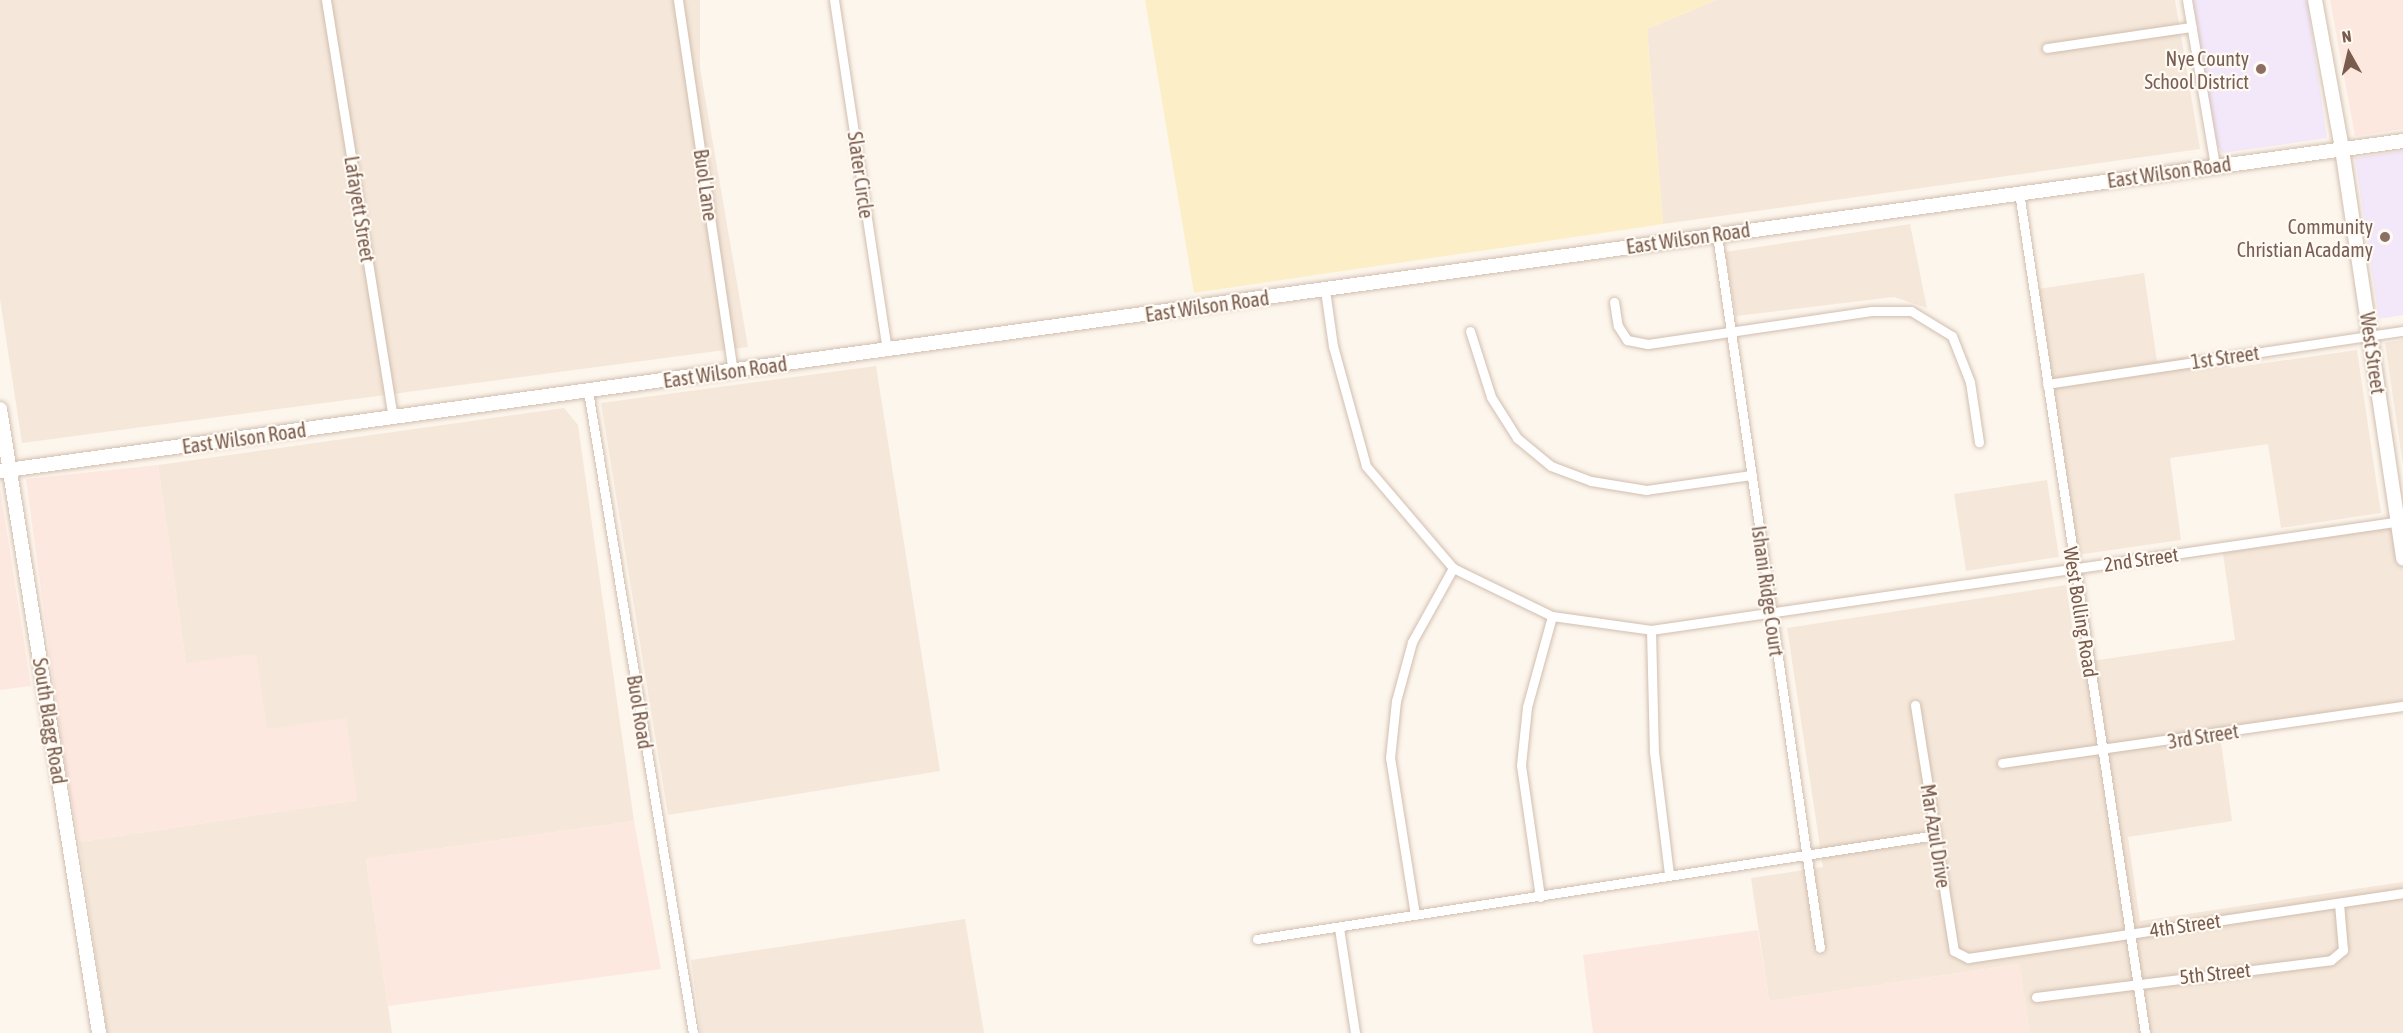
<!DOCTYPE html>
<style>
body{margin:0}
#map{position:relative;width:2403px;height:1033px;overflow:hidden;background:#fdf6ec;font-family:"Asap Condensed",sans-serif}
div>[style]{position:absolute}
.residential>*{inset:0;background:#f5e8da}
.commercial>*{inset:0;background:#fde8e0}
.education>*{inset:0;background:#f3e8fa}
.sand>*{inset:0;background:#fcefc7}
.roads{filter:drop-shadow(0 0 2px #d1beb0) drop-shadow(0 0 2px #d1beb0)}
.street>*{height:9px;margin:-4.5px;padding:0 4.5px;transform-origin:4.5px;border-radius:4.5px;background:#fff}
.secondary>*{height:14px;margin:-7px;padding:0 7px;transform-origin:7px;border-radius:7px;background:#fff}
.dots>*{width:16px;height:16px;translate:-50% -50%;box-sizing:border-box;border:3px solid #fffaf3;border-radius:50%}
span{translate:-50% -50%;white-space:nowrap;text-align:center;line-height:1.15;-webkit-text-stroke:4.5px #fffaf3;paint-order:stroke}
.education-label{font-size:20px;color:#785e54}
.right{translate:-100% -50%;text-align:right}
.street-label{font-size:20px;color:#7a5c4d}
.north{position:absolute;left:2319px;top:24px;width:60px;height:60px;-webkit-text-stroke:4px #fffaf3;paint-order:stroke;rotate:352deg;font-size:16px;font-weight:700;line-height:24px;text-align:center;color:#7a5c4d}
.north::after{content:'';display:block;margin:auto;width:21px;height:27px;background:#7a5c4d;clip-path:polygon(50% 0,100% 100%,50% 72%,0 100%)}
</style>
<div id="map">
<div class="residential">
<i style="clip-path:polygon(0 0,700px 0,700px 68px,748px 347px,22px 443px,0 299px)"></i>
<i style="clip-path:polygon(1716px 0,2175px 0,2200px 149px,1663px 224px,1647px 29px)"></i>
<i style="clip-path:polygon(1910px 224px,1927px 308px,1894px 297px,1736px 316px,1725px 252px)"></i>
<i style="clip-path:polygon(2144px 273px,2157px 361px,2229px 350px,2231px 368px,2357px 350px,2381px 513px,2281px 528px,2268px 444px,2170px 458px,2181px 540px,2077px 555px,2038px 289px)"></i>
<i style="clip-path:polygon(2403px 340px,2403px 465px,2385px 343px)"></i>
<i style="clip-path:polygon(876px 366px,940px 771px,668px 815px,601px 403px)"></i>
<i style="clip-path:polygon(564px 408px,578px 425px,634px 821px,366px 859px,392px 1033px,107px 1033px,79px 842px,357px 800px,186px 664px,158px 465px)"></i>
<i style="clip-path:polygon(2047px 480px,2059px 557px,1966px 571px,1954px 494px)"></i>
<i style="clip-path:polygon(2403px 526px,2403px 701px,2219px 728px,2232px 821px,2128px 837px,2140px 921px,2403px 882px,2403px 1033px,2030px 1033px,2019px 964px,1769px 1001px,1751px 878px,1823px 867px,1787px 628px,2066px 585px,2078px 663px,2235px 640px,2223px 553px)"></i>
<i style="clip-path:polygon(965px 919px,984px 1033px,701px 1033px,691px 960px)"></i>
</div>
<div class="commercial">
<i style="clip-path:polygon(2330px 0,2403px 0,2403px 129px,2355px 136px)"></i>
<i style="clip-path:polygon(158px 465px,186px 663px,256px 654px,267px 729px,346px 718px,357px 800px,79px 842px,64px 760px,26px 479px)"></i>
<i style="clip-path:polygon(0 488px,31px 686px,0 690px)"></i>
<i style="clip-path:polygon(634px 821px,661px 969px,388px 1006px,366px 859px)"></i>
<i style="clip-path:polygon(1758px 930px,1769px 1001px,2019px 964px,2030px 1033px,1593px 1033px,1583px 955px)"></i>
</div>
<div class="education">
<i style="clip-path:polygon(2193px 0,2307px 0,2327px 138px,2223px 153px,2217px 145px)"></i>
<i style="clip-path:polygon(2403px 151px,2403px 315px,2379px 319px,2355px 158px)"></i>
</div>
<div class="sand">
<i style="clip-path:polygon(1145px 0,1716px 0,1647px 29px,1663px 224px,1194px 293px)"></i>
</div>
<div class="roads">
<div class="street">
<i style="left:326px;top:0;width:423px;rotate:80.9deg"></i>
<i style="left:678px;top:0;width:375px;rotate:81.6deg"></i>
<i style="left:834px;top:0;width:355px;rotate:81.4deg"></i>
<i style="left:2187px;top:0;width:168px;rotate:80.4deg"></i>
<i style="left:2047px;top:48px;width:146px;rotate:-8.3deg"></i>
<i style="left:2019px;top:192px;width:850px;rotate:81.48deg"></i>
<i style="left:1717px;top:235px;width:720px;rotate:81.78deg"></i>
<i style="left:1325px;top:290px;width:57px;rotate:81.9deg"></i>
<i style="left:1333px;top:346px;width:124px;rotate:74.6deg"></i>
<i style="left:1366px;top:466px;width:134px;rotate:49.5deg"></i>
<i style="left:1453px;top:568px;width:110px;rotate:25.9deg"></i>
<i style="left:1552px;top:616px;width:100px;rotate:8deg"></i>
<i style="left:1651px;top:630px;width:758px;rotate:-8.27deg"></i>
<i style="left:1614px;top:302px;width:24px;rotate:81deg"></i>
<i style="left:1618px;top:326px;width:17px;rotate:57deg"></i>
<i style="left:1627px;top:340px;width:21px;rotate:11deg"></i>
<i style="left:1648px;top:344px;width:226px;rotate:-8.4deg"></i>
<i style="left:1872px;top:311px;width:39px"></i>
<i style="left:1911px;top:311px;width:48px;rotate:31.4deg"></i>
<i style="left:1952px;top:336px;width:49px;rotate:68.6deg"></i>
<i style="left:1970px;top:382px;width:61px;rotate:81.5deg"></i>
<i style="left:1470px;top:331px;width:69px;rotate:72.3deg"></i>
<i style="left:1491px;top:397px;width:49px;rotate:57.6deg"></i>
<i style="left:1517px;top:438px;width:44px;rotate:39.5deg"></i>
<i style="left:1551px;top:466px;width:43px;rotate:20.6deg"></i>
<i style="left:1591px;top:481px;width:56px;rotate:9.3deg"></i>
<i style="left:1646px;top:490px;width:107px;rotate:-8.1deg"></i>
<i style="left:2047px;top:384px;width:360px;rotate:-8.5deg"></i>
<i style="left:588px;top:391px;width:651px;rotate:80.71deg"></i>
<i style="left:1651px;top:630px;width:122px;rotate:88.6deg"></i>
<i style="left:1654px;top:752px;width:124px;rotate:83deg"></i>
<i style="left:1915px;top:705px;width:249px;rotate:81deg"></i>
<i style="left:1954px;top:951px;width:16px;rotate:27deg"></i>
<i style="left:1968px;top:958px;width:440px;rotate:-8.5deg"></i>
<i style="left:2002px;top:763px;width:405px;rotate:-8.1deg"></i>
<i style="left:1540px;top:897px;width:133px;rotate:-98.2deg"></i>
<i style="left:1521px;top:765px;width:58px;rotate:-84.1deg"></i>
<i style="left:1527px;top:707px;width:94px;rotate:-74.6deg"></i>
<i style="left:1415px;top:915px;width:159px;rotate:-99deg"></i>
<i style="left:1390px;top:758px;width:57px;rotate:-84deg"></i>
<i style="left:1396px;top:701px;width:61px;rotate:-74.8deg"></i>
<i style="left:1412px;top:642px;width:85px;rotate:-61deg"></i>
<i style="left:1339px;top:928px;width:106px;rotate:81.3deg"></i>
<i style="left:1257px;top:939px;width:687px;rotate:-8.71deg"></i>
<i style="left:2036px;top:997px;width:297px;rotate:-7.1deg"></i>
<i style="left:2331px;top:960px;width:16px;rotate:-40deg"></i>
<i style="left:2343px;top:950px;width:47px;rotate:-94.9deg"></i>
</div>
<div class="secondary">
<i style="left:2315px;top:0;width:151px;rotate:79.7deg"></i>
<i style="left:2342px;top:149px;width:414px;rotate:81.5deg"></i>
<i style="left:0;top:409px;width:632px;rotate:80.98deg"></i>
<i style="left:0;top:471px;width:2426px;rotate:-7.82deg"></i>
</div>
</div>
<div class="dots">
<i style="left:2261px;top:69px;background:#8d6e63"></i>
<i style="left:2385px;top:237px;background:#8d6e63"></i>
</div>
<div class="education-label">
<span class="right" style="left:2249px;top:70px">Nye County<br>School District</span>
<span class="right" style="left:2373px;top:238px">Community<br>Christian Acadamy</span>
</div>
<div class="street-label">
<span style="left:2169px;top:172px;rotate:-8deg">East Wilson Road</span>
<span style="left:861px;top:175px;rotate:82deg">Slater Circle</span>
<span style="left:706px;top:185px;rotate:82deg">Buol Lane</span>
<span style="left:360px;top:209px;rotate:81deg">Lafayett Street</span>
<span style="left:1688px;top:238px;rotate:-8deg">East Wilson Road</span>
<span style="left:1207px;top:306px;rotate:-8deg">East Wilson Road</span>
<span style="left:2373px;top:353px;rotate:82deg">West Street</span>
<span style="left:2225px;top:357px;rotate:-8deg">1st Street</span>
<span style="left:725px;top:372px;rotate:-8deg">East Wilson Road</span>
<span style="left:244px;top:438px;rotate:-8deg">East Wilson Road</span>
<span style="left:2141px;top:559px;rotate:-8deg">2nd Street</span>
<span style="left:1768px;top:591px;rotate:82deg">Ishani Ridge Court</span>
<span style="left:2081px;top:612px;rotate:81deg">West Bolling Road</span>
<span style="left:640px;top:712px;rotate:81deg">Buol Road</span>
<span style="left:50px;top:721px;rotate:81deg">South Blagg Road</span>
<span style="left:2203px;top:736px;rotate:-9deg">3rd Street</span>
<span style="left:1936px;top:836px;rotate:81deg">Mar Azul Drive</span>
<span style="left:2185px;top:925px;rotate:-8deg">4th Street</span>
<span style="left:2215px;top:973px;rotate:-6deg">5th Street</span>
</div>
<div class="north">N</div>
</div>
